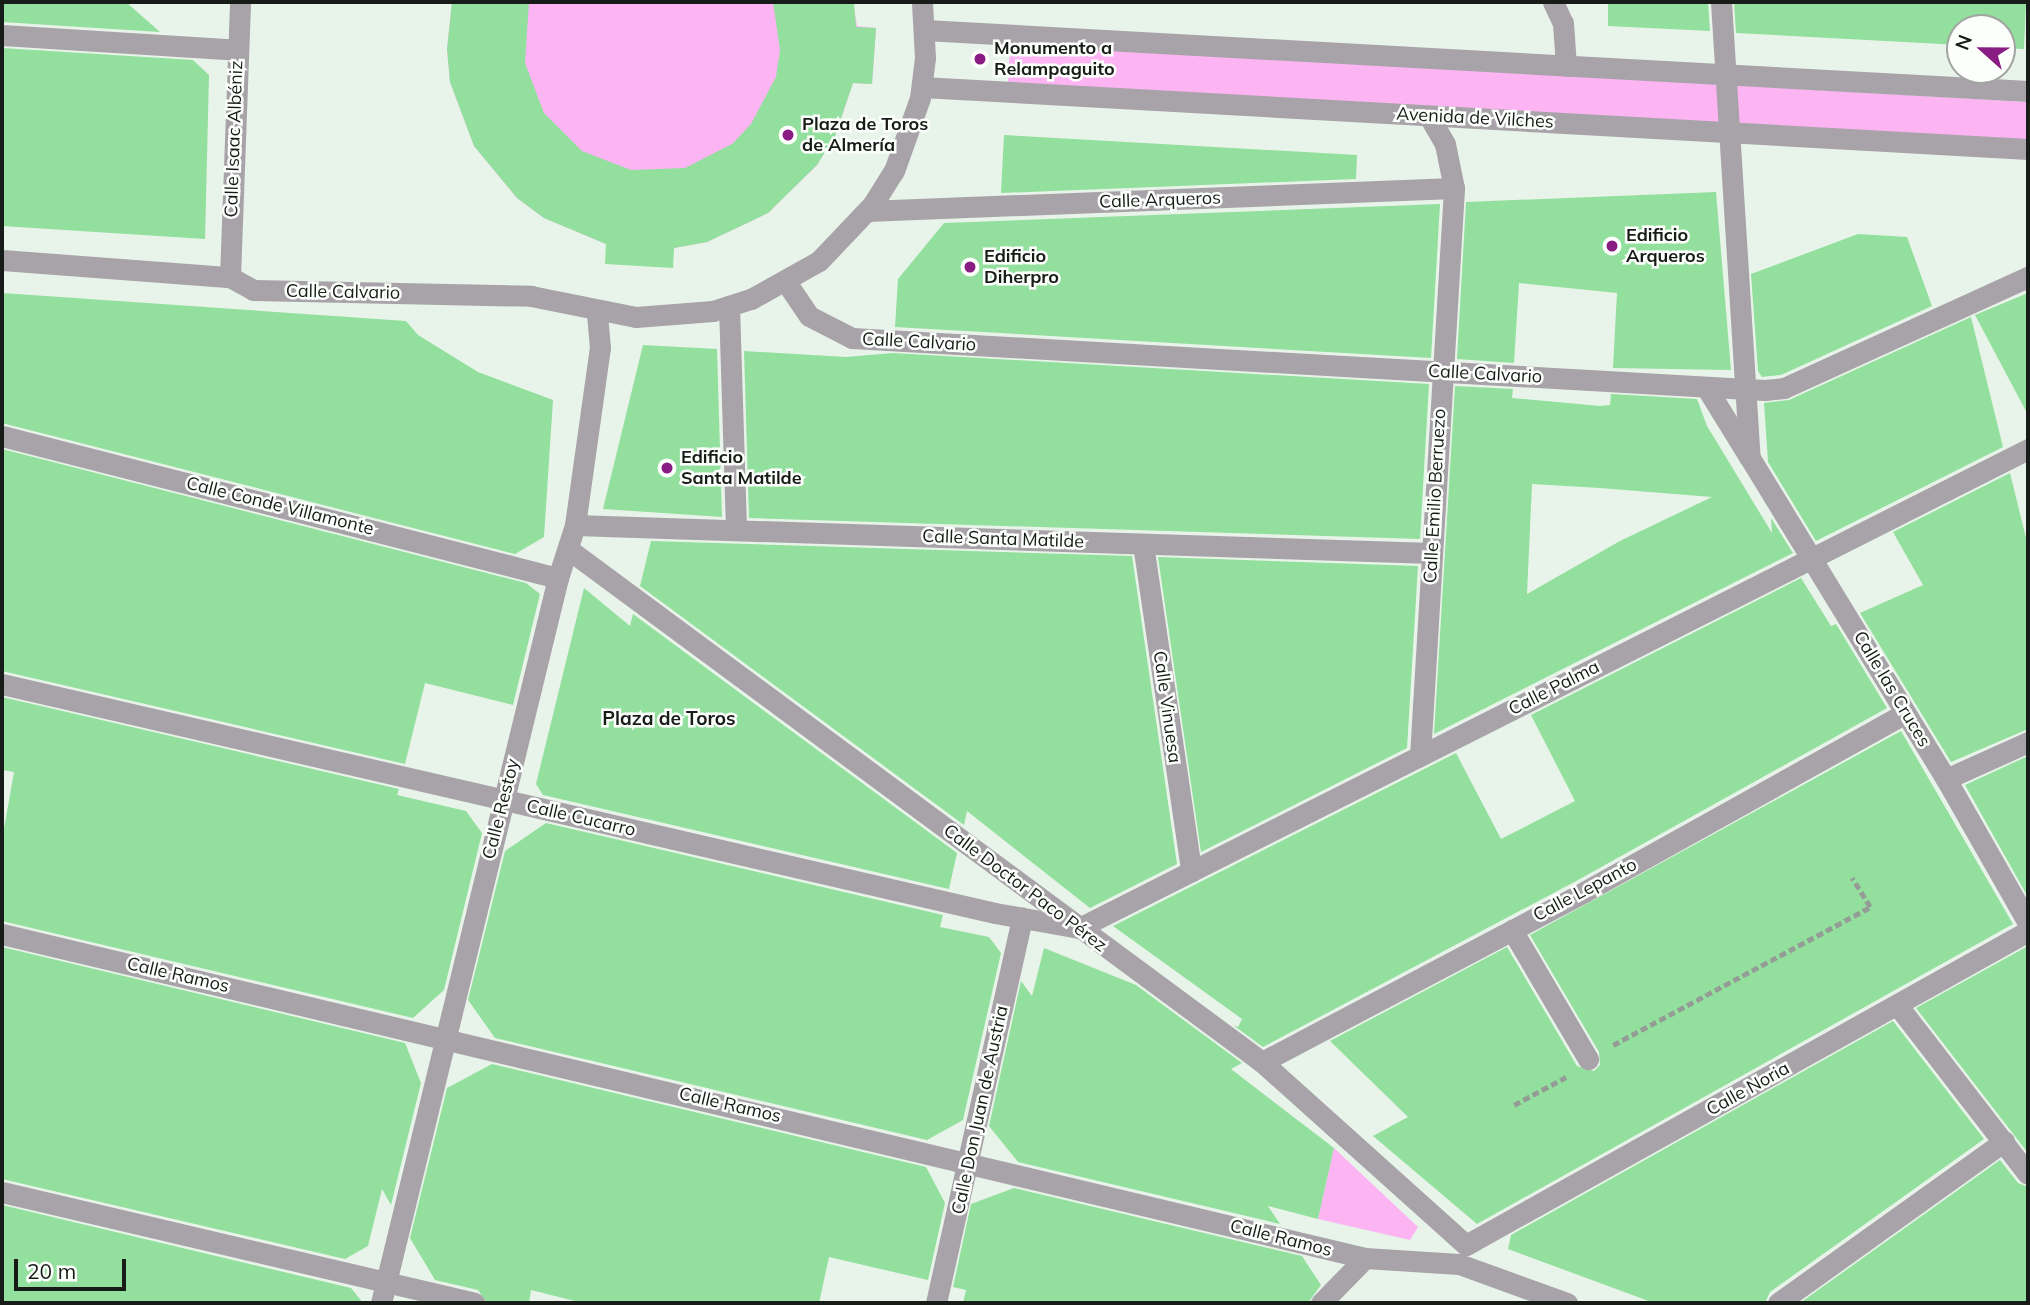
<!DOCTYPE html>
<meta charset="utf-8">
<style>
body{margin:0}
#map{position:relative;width:2030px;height:1305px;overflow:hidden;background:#e8f4e9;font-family:Mulish,sans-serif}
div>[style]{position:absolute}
.green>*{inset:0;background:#fcb4f3}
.building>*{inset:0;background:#93df9d}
.path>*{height:4.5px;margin-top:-2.25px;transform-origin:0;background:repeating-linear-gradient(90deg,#949d95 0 7px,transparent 0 10.5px)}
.minor>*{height:21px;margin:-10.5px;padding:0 10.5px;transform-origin:10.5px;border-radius:10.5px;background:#a8a3a8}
.dots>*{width:19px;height:19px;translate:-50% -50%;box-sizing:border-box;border:4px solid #fcfffc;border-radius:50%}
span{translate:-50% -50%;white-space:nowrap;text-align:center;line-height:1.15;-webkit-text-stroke:5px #fcfffc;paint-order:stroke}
.poi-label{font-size:18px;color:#181c18;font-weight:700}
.left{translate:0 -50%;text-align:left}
.street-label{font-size:18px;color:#181c18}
.neighbourhood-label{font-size:19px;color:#181c18;font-weight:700}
.frame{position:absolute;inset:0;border:4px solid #181c18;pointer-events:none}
.north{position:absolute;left:1946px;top:14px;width:70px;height:70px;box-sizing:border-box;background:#fcfffc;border:2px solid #a1a4a1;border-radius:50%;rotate:291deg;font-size:19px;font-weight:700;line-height:28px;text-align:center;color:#181c18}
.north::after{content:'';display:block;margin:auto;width:24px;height:32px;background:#891d83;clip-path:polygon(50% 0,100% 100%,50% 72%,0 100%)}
.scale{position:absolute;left:14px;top:1259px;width:112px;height:32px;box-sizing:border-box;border:4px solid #181c18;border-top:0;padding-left:9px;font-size:21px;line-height:24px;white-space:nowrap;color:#181c18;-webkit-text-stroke:5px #fcfffc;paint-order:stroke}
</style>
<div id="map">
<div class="green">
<i style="clip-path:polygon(452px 2px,853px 2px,857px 26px,876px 28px,872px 84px,853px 83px,835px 136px,817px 165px,768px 213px,707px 242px,674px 248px,606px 244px,544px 218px,517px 198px,474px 146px,450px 82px,447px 49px)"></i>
<i style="clip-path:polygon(1010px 44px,2028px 102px,2028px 140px,1008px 83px)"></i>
<i style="clip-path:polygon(1334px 1148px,1418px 1227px,1410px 1240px,1318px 1219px)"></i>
</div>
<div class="building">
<i style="clip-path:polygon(3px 2px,126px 2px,160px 32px,2px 22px)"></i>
<i style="clip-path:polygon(452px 2px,529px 2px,525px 63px,544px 113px,582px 151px,631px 170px,685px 168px,732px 144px,751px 124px,776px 77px,780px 50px,773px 2px,854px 2px,856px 27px,876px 28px,872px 84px,853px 83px,835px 136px,817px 165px,768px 213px,707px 242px,674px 248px,673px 268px,605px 264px,606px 244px,544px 218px,517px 198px,474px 146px,450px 82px,447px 49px)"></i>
<i style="clip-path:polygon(1608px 2px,1708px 2px,1710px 31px,1608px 26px)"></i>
<i style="clip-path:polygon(1734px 2px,2026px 2px,2024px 49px,2002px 48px,2002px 28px,1960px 28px,1960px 45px,1736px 33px)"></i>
<i style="clip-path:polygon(2px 48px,193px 60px,209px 75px,205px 239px,2px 226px)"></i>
<i style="clip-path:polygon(1004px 135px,1357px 155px,1356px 179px,1001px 193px)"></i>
<i style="clip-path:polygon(1716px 192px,1731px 370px,1613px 368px,1617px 293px,1519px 283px,1514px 363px,1457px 359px,1466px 202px)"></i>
<i style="clip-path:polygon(1440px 204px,1431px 358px,895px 327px,898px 279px,944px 223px)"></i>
<i style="clip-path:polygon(1858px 234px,1907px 237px,1932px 306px,1781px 375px,1762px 377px,1758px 371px,1751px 274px)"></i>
<i style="clip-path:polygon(2px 293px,406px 321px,418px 335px,478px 372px,553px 400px,544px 537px,515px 554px,2px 423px)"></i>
<i style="clip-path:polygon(2028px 293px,2028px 415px,1975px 315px)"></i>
<i style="clip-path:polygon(1971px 317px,2003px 447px,1816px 541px,1768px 462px,1764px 403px,1789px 400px)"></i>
<i style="clip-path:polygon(643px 345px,717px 349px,722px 517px,603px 509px)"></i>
<i style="clip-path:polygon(744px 351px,846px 357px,893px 353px,1429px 384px,1420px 539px,749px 518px)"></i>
<i style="clip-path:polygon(evenodd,1455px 386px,1513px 389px,1512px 398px,1600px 406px,1610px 405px,1611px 394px,1697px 399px,1707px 426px,1772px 533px,1771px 518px,1793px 553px,1434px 734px,1455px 386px,1532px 484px,1600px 488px,1712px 497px,1620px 541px,1527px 594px,1532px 484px)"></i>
<i style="clip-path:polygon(2px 449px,526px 583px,540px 594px,513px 705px,425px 683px,405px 764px,2px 671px)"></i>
<i style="clip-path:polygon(2010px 473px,2028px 546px,2028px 729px,1951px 762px,1860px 613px,1923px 585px,1893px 532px)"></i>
<i style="clip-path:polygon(651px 541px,1132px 556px,1177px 864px,1090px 908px,967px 811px,964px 825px,640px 586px)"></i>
<i style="clip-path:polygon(1158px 557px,1418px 566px,1407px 748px,1201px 852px)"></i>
<i style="clip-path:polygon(1801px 578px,1831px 626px,1836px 624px,1887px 708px,1578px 880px,1263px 1047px,1233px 1025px,1238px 1027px,1242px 1019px,1113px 926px,1456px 753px,1501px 839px,1575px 801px,1531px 715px)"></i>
<i style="clip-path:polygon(584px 588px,630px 626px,633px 614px,957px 853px,949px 889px,543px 795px,536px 784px)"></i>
<i style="clip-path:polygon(2px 697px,399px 789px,397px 795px,466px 811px,482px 833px,444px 990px,413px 1018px,2px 921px,2px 840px,14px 772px,2px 770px)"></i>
<i style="clip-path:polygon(1901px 731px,2013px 924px,1477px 1224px,1373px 1136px,1408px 1117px,1330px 1041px,1507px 947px,1577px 1066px,1594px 1071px,1600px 1065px,1599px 1052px,1530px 935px)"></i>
<i style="clip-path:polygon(2028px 756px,2028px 897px,1965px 785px)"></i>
<i style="clip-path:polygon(546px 823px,943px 915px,940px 927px,989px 937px,1001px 953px,963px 1120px,927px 1140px,495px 1038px,468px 1000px,505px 851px)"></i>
<i style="clip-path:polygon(2028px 946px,2028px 1153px,1916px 1008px)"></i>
<i style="clip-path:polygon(2px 947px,405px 1043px,421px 1083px,391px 1205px,382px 1189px,368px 1246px,345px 1259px,2px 1179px)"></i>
<i style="clip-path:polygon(1044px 948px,1136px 985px,1242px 1063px,1231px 1069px,1334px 1148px,1318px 1219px,1268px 1206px,1280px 1224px,1018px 1162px,989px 1126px,1021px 981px,1032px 996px)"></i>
<i style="clip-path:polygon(1893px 1021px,1984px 1139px,1770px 1292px,1765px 1303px,1654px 1303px,1508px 1249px,1511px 1235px)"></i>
<i style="clip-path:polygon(492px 1064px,926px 1167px,945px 1203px,928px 1280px,829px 1257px,819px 1303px,583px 1303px,531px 1290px,529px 1303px,487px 1303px,478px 1290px,435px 1280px,410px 1238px,447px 1088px)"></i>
<i style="clip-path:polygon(2000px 1160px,2018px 1183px,2028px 1187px,2028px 1303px,1800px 1303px)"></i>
<i style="clip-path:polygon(1014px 1188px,1302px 1256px,1321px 1285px,1308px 1303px,963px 1303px,966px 1290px,953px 1287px,971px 1204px)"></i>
<i style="clip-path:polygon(2px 1205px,351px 1288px,363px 1303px,2px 1303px)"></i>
</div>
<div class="path">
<i style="left:1613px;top:1045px;width:292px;rotate:-28.2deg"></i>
<i style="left:1870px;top:907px;width:34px;rotate:-122deg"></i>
<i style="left:1514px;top:1105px;width:59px;rotate:-28.3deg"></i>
</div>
<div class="minor">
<i style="left:1553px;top:2px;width:23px;rotate:65deg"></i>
<i style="left:1563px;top:23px;width:43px;rotate:86deg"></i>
<i style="left:1721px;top:2px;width:457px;rotate:86.4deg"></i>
<i style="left:1750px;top:458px;width:376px;rotate:58.6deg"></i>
<i style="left:1946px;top:779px;width:166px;rotate:60.3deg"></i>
<i style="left:925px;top:30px;width:1105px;rotate:3.17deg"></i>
<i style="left:2px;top:35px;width:236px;rotate:3.6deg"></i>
<i style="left:922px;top:87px;width:1108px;rotate:3.21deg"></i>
<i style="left:867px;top:211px;width:587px;rotate:-2.24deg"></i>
<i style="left:2px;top:260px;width:229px;rotate:4.3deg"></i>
<i style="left:230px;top:277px;width:26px;rotate:29deg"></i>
<i style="left:253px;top:290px;width:278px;rotate:1.2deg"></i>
<i style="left:531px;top:296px;width:107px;rotate:11.3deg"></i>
<i style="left:636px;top:317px;width:77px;rotate:-4.5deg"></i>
<i style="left:713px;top:311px;width:40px;rotate:-18deg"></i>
<i style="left:751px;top:299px;width:78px;rotate:-29.2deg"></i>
<i style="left:819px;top:261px;width:79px;rotate:-46.5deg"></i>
<i style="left:873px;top:204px;width:39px;rotate:-58deg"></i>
<i style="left:894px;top:171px;width:77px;rotate:-70.4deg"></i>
<i style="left:920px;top:98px;width:40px;rotate:-82.9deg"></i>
<i style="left:925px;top:58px;width:56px;rotate:-93.1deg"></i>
<i style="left:230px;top:277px;width:275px;rotate:-87.9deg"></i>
<i style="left:786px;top:282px;width:41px;rotate:55.9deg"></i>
<i style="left:809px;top:316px;width:48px;rotate:27.1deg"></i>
<i style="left:852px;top:338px;width:914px;rotate:3.26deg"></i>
<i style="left:1765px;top:390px;width:19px;rotate:-6deg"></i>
<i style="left:1784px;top:388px;width:268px;rotate:-24.5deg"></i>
<i style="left:729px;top:306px;width:224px;rotate:88.2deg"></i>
<i style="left:1706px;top:387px;width:82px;rotate:58.4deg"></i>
<i style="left:2px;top:436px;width:574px;rotate:14.33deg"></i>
<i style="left:575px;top:525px;width:857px;rotate:1.87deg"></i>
<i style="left:1143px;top:544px;width:331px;rotate:81.6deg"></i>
<i style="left:568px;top:549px;width:863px;rotate:36.47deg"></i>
<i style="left:1262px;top:1062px;width:274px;rotate:41.9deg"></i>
<i style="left:2px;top:684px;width:1019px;rotate:12.99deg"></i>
<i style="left:995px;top:913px;width:85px;rotate:10.1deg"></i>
<i style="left:1079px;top:928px;width:1063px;rotate:-26.78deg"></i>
<i style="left:1420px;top:756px;width:569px;rotate:-86.57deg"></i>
<i style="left:1454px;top:188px;width:45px;rotate:-101.6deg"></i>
<i style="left:1445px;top:144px;width:32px;rotate:-120deg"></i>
<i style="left:1946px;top:779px;width:90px;rotate:-24.3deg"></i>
<i style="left:1512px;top:930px;width:150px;rotate:59.5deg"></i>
<i style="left:2px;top:934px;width:1401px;rotate:13.37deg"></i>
<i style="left:1365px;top:1258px;width:94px;rotate:3.7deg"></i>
<i style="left:1459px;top:1264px;width:115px;rotate:19.9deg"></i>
<i style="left:1898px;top:1006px;width:212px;rotate:52.3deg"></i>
<i style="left:1262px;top:1062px;width:364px;rotate:-27.8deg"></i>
<i style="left:1584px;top:892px;width:368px;rotate:-29.1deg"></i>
<i style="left:2px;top:1192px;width:485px;rotate:13.2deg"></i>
<i style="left:1466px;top:1245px;width:644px;rotate:-29.19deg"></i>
<i style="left:381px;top:1303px;width:746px;rotate:-76.28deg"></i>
<i style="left:558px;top:578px;width:56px;rotate:-72.2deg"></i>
<i style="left:575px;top:525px;width:179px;rotate:-82deg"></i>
<i style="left:600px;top:348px;width:35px;rotate:-95deg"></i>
<i style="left:936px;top:1303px;width:395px;rotate:-77.4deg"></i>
<i style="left:1321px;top:1303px;width:63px;rotate:-45.6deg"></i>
<i style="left:1778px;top:1303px;width:278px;rotate:-35.6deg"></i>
</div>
<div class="dots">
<i style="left:980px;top:59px;background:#891d83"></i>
<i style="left:788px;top:135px;background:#891d83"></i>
<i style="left:1612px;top:246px;background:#891d83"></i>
<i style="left:970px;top:267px;background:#891d83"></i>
<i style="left:667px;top:468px;background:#891d83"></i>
</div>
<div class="poi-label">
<span class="left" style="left:994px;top:59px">Monumento a<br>Relampaguito</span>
<span class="left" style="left:802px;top:135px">Plaza de Toros<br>de Almería</span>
<span class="left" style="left:1626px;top:246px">Edificio<br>Arqueros</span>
<span class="left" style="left:984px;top:267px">Edificio<br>Diherpro</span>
<span class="left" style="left:681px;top:468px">Edificio<br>Santa Matilde</span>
</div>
<div class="street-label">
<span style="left:1475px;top:118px;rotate:3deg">Avenida de Vilches</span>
<span style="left:234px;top:139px;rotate:-88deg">Calle Isaac Albéniz</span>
<span style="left:1160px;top:200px;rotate:-2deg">Calle Arqueros</span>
<span style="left:343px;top:292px;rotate:1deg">Calle Calvario</span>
<span style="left:919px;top:342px;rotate:3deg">Calle Calvario</span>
<span style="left:1485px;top:374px;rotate:3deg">Calle Calvario</span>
<span style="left:1435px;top:496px;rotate:-87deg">Calle Emilio Berruezo</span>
<span style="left:280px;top:506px;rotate:14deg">Calle Conde Villamonte</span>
<span style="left:1003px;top:539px;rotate:2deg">Calle Santa Matilde</span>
<span style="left:1554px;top:688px;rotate:-27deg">Calle Palma</span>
<span style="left:1892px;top:689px;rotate:59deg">Calle las Cruces</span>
<span style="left:1167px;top:707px;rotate:82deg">Calle Vinuesa</span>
<span style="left:501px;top:809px;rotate:-76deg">Calle Restoy</span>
<span style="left:581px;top:818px;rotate:13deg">Calle Cucarro</span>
<span style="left:1025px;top:888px;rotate:37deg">Calle Doctor Paco Pérez</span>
<span style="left:1585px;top:890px;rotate:-28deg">Calle Lepanto</span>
<span style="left:178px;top:975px;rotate:13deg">Calle Ramos</span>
<span style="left:1748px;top:1089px;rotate:-29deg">Calle Noria</span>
<span style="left:730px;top:1105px;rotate:13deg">Calle Ramos</span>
<span style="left:980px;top:1110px;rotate:-78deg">Calle Don Juan de Austria</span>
<span style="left:1281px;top:1238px;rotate:14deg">Calle Ramos</span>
</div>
<div class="neighbourhood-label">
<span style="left:669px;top:719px">Plaza de Toros</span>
</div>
<div class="frame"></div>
<div class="north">N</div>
<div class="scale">20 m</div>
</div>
